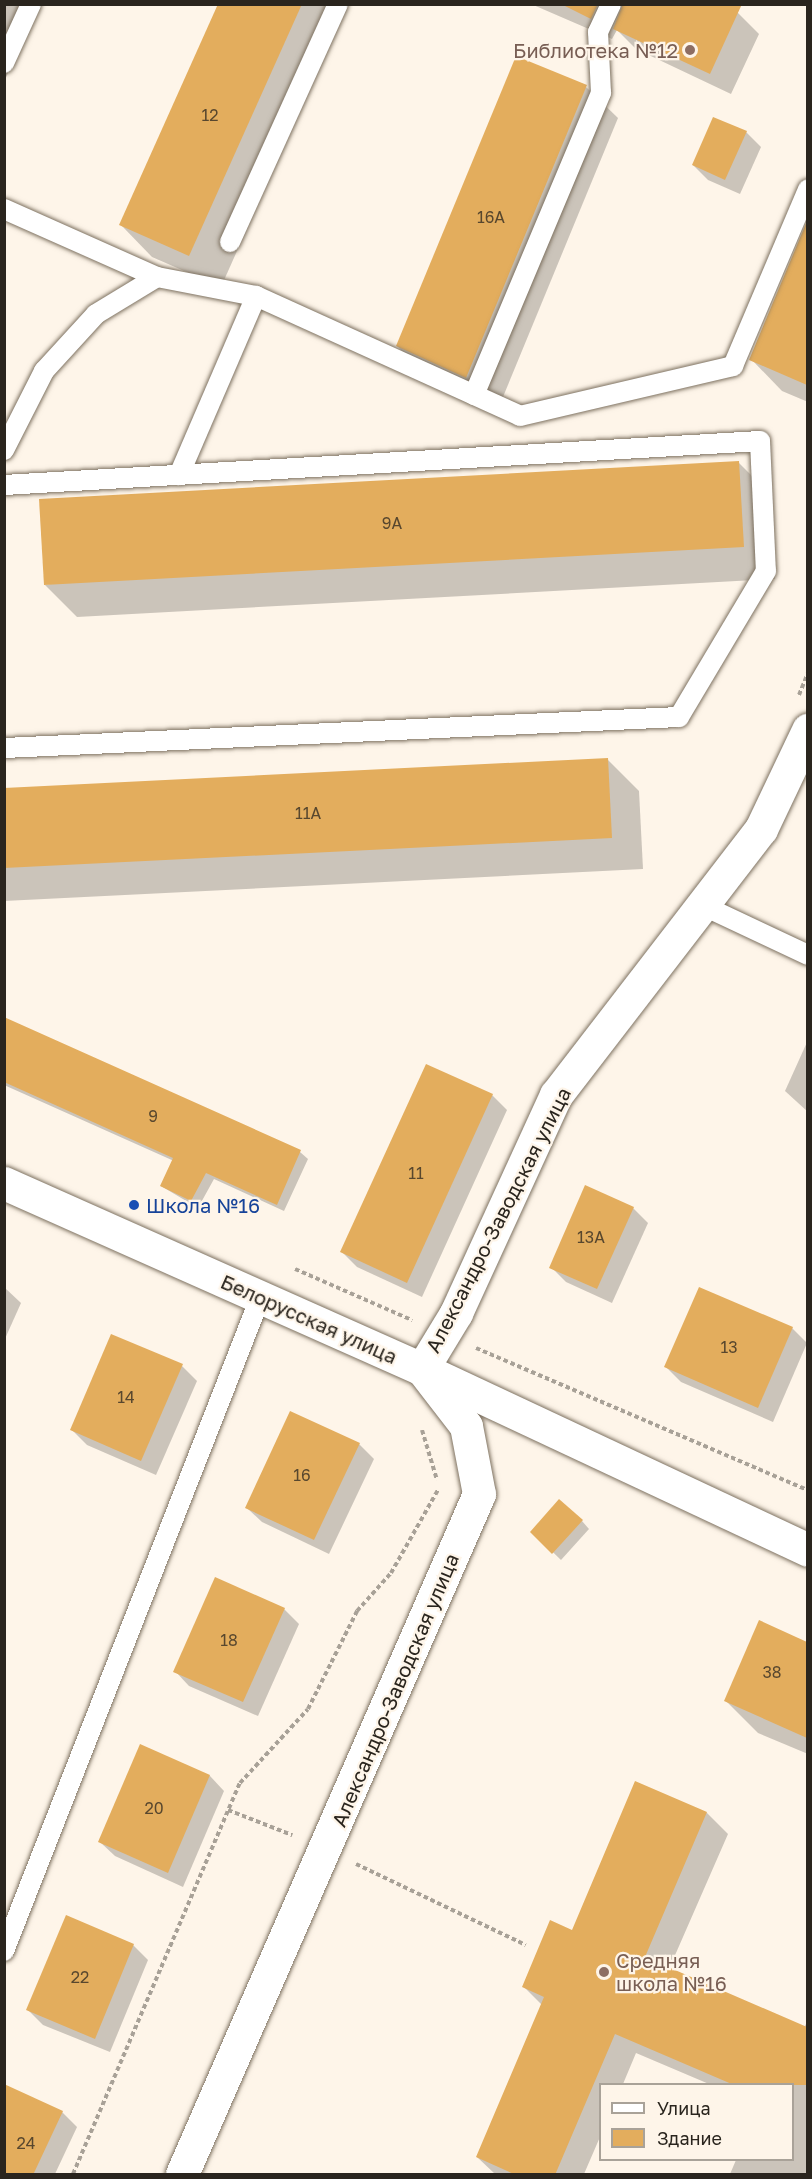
<!DOCTYPE html>
<meta charset="utf-8">
<style>
body{margin:0}
#map{position:relative;width:812px;height:2179px;overflow:hidden;background:#fef5e9;font-family:"Golos Text",sans-serif}
div>[style]{position:absolute}
.shadow>*{inset:0;background:#0003}
.building>*{inset:0;background:#e3ad5d}
.path>*{height:4px;margin-top:-2px;transform-origin:0;background:repeating-linear-gradient(90deg,#a8a197 0 4.5px,transparent 0 7.5px)}
.roads{filter:drop-shadow(0 0 2px #7d7160) drop-shadow(0 0 2px #7d7160)}
.lane>*{height:20px;margin:-10px;padding:0 10px;transform-origin:10px;border-radius:10px;background:#fff}
.street>*{height:33px;margin:-16.5px;padding:0 16.5px;transform-origin:16.5px;border-radius:16.5px;background:#fff}
.dots>*{width:16px;height:16px;translate:-50% -50%;box-sizing:border-box;border:3px solid #fef5e9;border-radius:50%}
span{translate:-50% -50%;white-space:nowrap;text-align:center;line-height:1.15;-webkit-text-stroke:4.5px #fef5e9;paint-order:stroke}
.number-label{font-size:16px;color:#58472e}
.number-label span{-webkit-text-stroke-width:0}
.education-label{font-size:20px;color:#785e54}
.right{translate:-100% -50%;text-align:right}
.left{translate:0 -50%;text-align:left}
.transit-label{font-size:20px;color:#164399}
.street-label{font-size:20px;color:#2a251e}
.frame{position:absolute;inset:0;border:6px solid #2a251e;pointer-events:none}
.legend{position:absolute;left:599px;top:2083px;width:195px;height:78px;box-sizing:border-box;background:#fef5e9;border:2px solid #a9a298;margin:0;padding:8px 10px;list-style:none;font-size:18px;color:#2a251e}
.legend li{display:flex;align-items:center;gap:12px;height:30px}
.legend b{width:30px;border:2px solid #a9a298}
</style>
<div id="map">
<div class="shadow">
<i style="clip-path:polygon(4px 4px,38px 4px,4px 82px)"></i>
<i style="clip-path:polygon(220px 4px,347px 4px,221px 287px,152px 257px,121px 225px)"></i>
<i style="clip-path:polygon(531px 4px,721px 4px,738px 13px,759px 34px,731px 94px,636px 49px,617px 30px,612px 39px)"></i>
<i style="clip-path:polygon(586px 87px,618px 118px,498px 409px,429px 378px,397px 346px)"></i>
<i style="clip-path:polygon(746px 132px,761px 147px,740px 194px,708px 180px,693px 165px)"></i>
<i style="clip-path:polygon(808px 222px,808px 402px,782px 391px,751px 359px)"></i>
<i style="clip-path:polygon(739px 463px,771px 495px,775px 579px,77px 617px,45px 585px)"></i>
<i style="clip-path:polygon(607px 759px,639px 791px,643px 869px,4px 901px,4px 789px)"></i>
<i style="clip-path:polygon(4px 1018px,300px 1152px,308px 1159px,284px 1211px,214px 1179px,198px 1208px,161px 1186px,174px 1161px,4px 1085px)"></i>
<i style="clip-path:polygon(808px 1040px,808px 1112px,785px 1091px)"></i>
<i style="clip-path:polygon(492px 1095px,507px 1110px,422px 1297px,357px 1267px,342px 1252px)"></i>
<i style="clip-path:polygon(633px 1208px,648px 1223px,612px 1303px,566px 1282px,551px 1267px)"></i>
<i style="clip-path:polygon(4px 1287px,21px 1303px,4px 1341px)"></i>
<i style="clip-path:polygon(792px 1328px,807px 1343px,773px 1422px,681px 1382px,666px 1367px)"></i>
<i style="clip-path:polygon(182px 1366px,197px 1381px,156px 1475px,87px 1445px,72px 1430px)"></i>
<i style="clip-path:polygon(359px 1444px,374px 1459px,329px 1554px,262px 1522px,247px 1508px)"></i>
<i style="clip-path:polygon(582px 1521px,589px 1529px,561px 1560px,532px 1532px)"></i>
<i style="clip-path:polygon(284px 1609px,299px 1624px,258px 1716px,189px 1686px,175px 1671px)"></i>
<i style="clip-path:polygon(760px 1622px,808px 1644px,808px 1754px,758px 1733px,726px 1701px)"></i>
<i style="clip-path:polygon(141px 1746px,210px 1776px,224px 1791px,183px 1887px,115px 1856px,100px 1842px)"></i>
<i style="clip-path:polygon(636px 1783px,707px 1813px,728px 1834px,669px 1969px,804px 2028px,808px 2020px,808px 2174px,730px 2174px,736px 2160px,792px 2160px,792px 2084px,709px 2084px,636px 2053px,623px 2084px,600px 2084px,600px 2137px,584px 2174px,495px 2174px,477px 2157px,542px 2005px,524px 1987px,573px 1932px)"></i>
<i style="clip-path:polygon(133px 1945px,148px 1960px,110px 2052px,43px 2025px,28px 2010px)"></i>
<i style="clip-path:polygon(62px 2112px,77px 2127px,55px 2174px,4px 2174px)"></i>
</div>
<div class="building">
<i style="clip-path:polygon(218px 4px,302px 4px,189px 256px,119px 225px)"></i>
<i style="clip-path:polygon(561px 4px,598px 4px,591px 19px)"></i>
<i style="clip-path:polygon(623px 4px,742px 4px,710px 74px,613px 29px)"></i>
<i style="clip-path:polygon(516px 56px,587px 85px,466px 378px,396px 346px)"></i>
<i style="clip-path:polygon(713px 117px,747px 131px,725px 180px,692px 165px)"></i>
<i style="clip-path:polygon(807px 221px,807px 385px,749px 360px)"></i>
<i style="clip-path:polygon(739px 461px,744px 547px,44px 585px,39px 499px)"></i>
<i style="clip-path:polygon(608px 758px,612px 838px,4px 868px,4px 788px)"></i>
<i style="clip-path:polygon(4px 1017px,301px 1150px,277px 1205px,206px 1173px,191px 1201px,160px 1186px,173px 1158px,4px 1082px)"></i>
<i style="clip-path:polygon(426px 1064px,493px 1094px,407px 1283px,340px 1252px)"></i>
<i style="clip-path:polygon(585px 1185px,634px 1207px,597px 1289px,549px 1268px)"></i>
<i style="clip-path:polygon(699px 1287px,793px 1327px,758px 1408px,664px 1367px)"></i>
<i style="clip-path:polygon(111px 1334px,183px 1364px,141px 1461px,70px 1430px)"></i>
<i style="clip-path:polygon(290px 1411px,360px 1443px,314px 1540px,245px 1508px)"></i>
<i style="clip-path:polygon(559px 1499px,583px 1520px,552px 1554px,530px 1532px)"></i>
<i style="clip-path:polygon(215px 1577px,285px 1608px,243px 1702px,173px 1672px)"></i>
<i style="clip-path:polygon(759px 1620px,807px 1642px,807px 1738px,724px 1701px)"></i>
<i style="clip-path:polygon(140px 1744px,210px 1775px,168px 1873px,98px 1842px)"></i>
<i style="clip-path:polygon(635px 1781px,707px 1812px,645px 1957px,807px 2027px,807px 2085px,734px 2085px,615px 2034px,555px 2175px,516px 2175px,476px 2157px,544px 1997px,522px 1987px,550px 1920px,572px 1930px)"></i>
<i style="clip-path:polygon(66px 1915px,134px 1944px,95px 2039px,26px 2010px)"></i>
<i style="clip-path:polygon(4px 2084px,63px 2111px,33px 2175px,4px 2175px)"></i>
</div>
<div class="path">
<i style="left:799px;top:695px;width:24px;rotate:-68deg"></i>
<i style="left:295px;top:1269px;width:128px;rotate:23.6deg"></i>
<i style="left:476px;top:1348px;width:361px;rotate:23.2deg"></i>
<i style="left:422px;top:1430px;width:52px;rotate:73.3deg"></i>
<i style="left:228px;top:1810px;width:69px;rotate:21.3deg"></i>
<i style="left:356px;top:1864px;width:188px;rotate:25.5deg"></i>
<i style="left:73px;top:2174px;width:425px;rotate:-66.9deg"></i>
<i style="left:240px;top:1783px;width:100px;rotate:-47.4deg"></i>
<i style="left:308px;top:1709px;width:110px;rotate:-63.4deg"></i>
<i style="left:357px;top:1611px;width:51px;rotate:-48.2deg"></i>
<i style="left:391px;top:1573px;width:95px;rotate:-60.5deg"></i>
</div>
<div class="roads">
<div class="lane">
<i style="left:4px;top:63px;width:65px;rotate:-65.4deg"></i>
<i style="left:4px;top:209px;width:167px;rotate:24deg"></i>
<i style="left:157px;top:277px;width:101px;rotate:10.9deg"></i>
<i style="left:256px;top:296px;width:290px;rotate:24.4deg"></i>
<i style="left:520px;top:416px;width:219px;rotate:-13.2deg"></i>
<i style="left:733px;top:366px;width:192px;rotate:-67deg"></i>
<i style="left:230px;top:242px;width:261px;rotate:-65.6deg"></i>
<i style="left:474px;top:395px;width:328px;rotate:-67.2deg"></i>
<i style="left:601px;top:93px;width:61px;rotate:-92.8deg"></i>
<i style="left:598px;top:32px;width:31px;rotate:-65deg"></i>
<i style="left:4px;top:450px;width:89px;rotate:-63.1deg"></i>
<i style="left:44px;top:371px;width:77px;rotate:-47.6deg"></i>
<i style="left:96px;top:314px;width:71px;rotate:-31.2deg"></i>
<i style="left:179px;top:475px;width:195px;rotate:-66.7deg"></i>
<i style="left:4px;top:485px;width:757px;rotate:-3.33deg"></i>
<i style="left:760px;top:441px;width:130px;rotate:87.4deg"></i>
<i style="left:766px;top:571px;width:170px;rotate:120.8deg"></i>
<i style="left:679px;top:717px;width:676px;rotate:177.37deg"></i>
<i style="left:704px;top:906px;width:115px;rotate:25.2deg"></i>
<i style="left:4px;top:1951px;width:701px;rotate:-68.59deg"></i>
</div>
<div class="street">
<i style="left:4px;top:1183px;width:458px;rotate:24deg"></i>
<i style="left:422px;top:1369px;width:426px;rotate:25.1deg"></i>
<i style="left:422px;top:1369px;width:66px;rotate:-58.7deg"></i>
<i style="left:456px;top:1313px;width:240px;rotate:-65.4deg"></i>
<i style="left:556px;top:1095px;width:336px;rotate:-52.4deg"></i>
<i style="left:761px;top:829px;width:110px;rotate:-64.6deg"></i>
<i style="left:182px;top:2174px;width:742px;rotate:-66.41deg"></i>
<i style="left:479px;top:1494px;width:69px;rotate:-100.8deg"></i>
<i style="left:466px;top:1426px;width:72px;rotate:-127.7deg"></i>
</div>
</div>
<div class="dots">
<i style="left:690px;top:50px;background:#8d6e63"></i>
<i style="left:134px;top:1205px;background:#1a4fb4"></i>
<i style="left:604px;top:1972px;background:#8d6e63"></i>
</div>
<div class="number-label">
<span style="left:210px;top:115px">12</span>
<span style="left:491px;top:217px">16А</span>
<span style="left:392px;top:523px">9А</span>
<span style="left:308px;top:813px">11А</span>
<span style="left:153px;top:1116px">9</span>
<span style="left:416px;top:1173px">11</span>
<span style="left:591px;top:1237px">13А</span>
<span style="left:729px;top:1347px">13</span>
<span style="left:126px;top:1397px">14</span>
<span style="left:302px;top:1475px">16</span>
<span style="left:229px;top:1640px">18</span>
<span style="left:772px;top:1672px">38</span>
<span style="left:154px;top:1808px">20</span>
<span style="left:80px;top:1977px">22</span>
<span style="left:26px;top:2143px">24</span>
</div>
<div class="education-label">
<span class="right" style="left:678px;top:50px">Библиотека №12</span>
<span class="left" style="left:616px;top:1972px">Средняя<br>школа №16</span>
</div>
<div class="transit-label">
<span class="left" style="left:146px;top:1205px">Школа №16</span>
</div>
<div class="street-label">
<span style="left:498px;top:1220px;rotate:-63deg">Александро-Заводская улица</span>
<span style="left:309px;top:1319px;rotate:24deg">Белорусская улица</span>
<span style="left:395px;top:1690px;rotate:-67deg">Александро-Заводская улица</span>
</div>
<div class="frame"></div>
<ul class="legend">
<li><b style="height:8px;background:#fff"></b>Улица</li>
<li><b style="height:16px;background:#e3ad5d"></b>Здание</li>
</ul>
</div>
